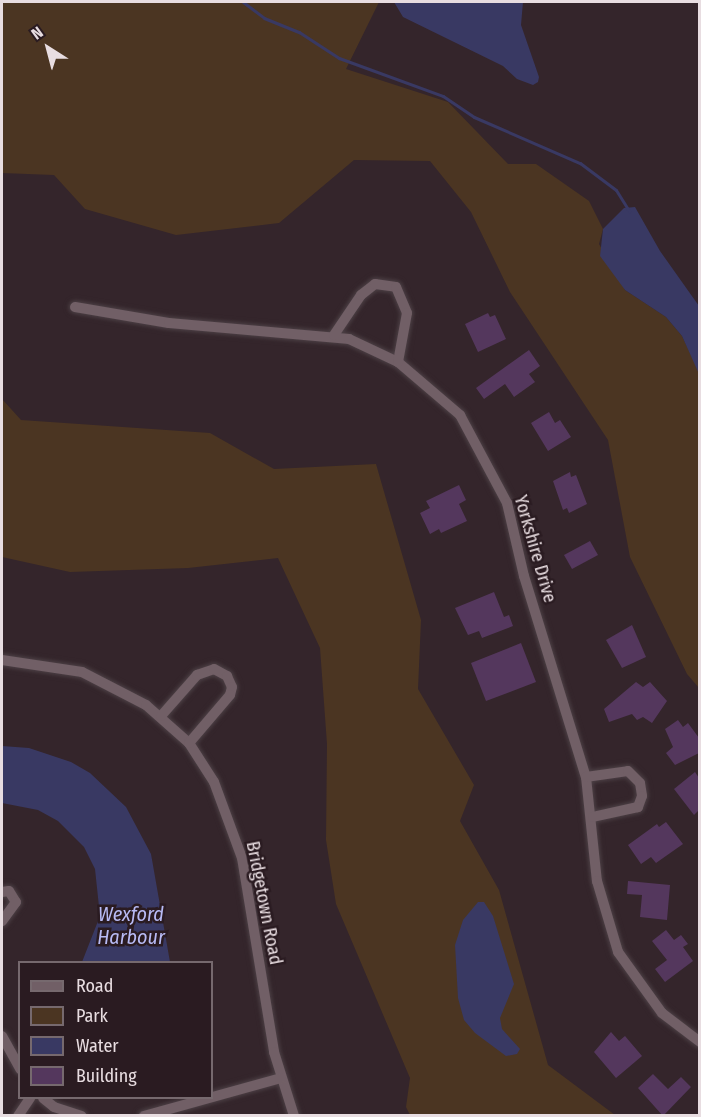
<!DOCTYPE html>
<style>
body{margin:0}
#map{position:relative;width:701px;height:1117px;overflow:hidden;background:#34252b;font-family:"Fira Sans Condensed",sans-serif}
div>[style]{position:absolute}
.green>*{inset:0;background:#4b3522}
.water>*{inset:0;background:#393963}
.stream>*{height:3px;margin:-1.5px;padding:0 1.5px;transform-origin:1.5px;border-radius:1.5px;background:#393963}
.building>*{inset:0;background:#54375d}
.roads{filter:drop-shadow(0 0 2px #4c4045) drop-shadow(0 0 2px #4c4045)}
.minor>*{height:10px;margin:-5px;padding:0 5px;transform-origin:5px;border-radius:5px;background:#715f66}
span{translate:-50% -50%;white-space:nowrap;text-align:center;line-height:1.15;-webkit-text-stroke:5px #2a1b21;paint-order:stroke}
.street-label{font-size:18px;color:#e8dde1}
.water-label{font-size:20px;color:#b8bbf5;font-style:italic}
.frame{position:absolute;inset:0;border:3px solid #e8dde1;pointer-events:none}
.legend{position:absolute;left:18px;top:961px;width:195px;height:138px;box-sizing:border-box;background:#2a1b21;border:2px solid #76696e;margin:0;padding:8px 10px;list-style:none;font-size:18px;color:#e8dde1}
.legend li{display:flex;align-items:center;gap:12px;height:30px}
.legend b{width:30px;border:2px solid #76696e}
.north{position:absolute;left:18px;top:18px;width:60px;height:60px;-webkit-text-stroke:4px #2a1b21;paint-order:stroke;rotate:324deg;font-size:16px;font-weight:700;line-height:24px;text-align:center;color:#e8dde1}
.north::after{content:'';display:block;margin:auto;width:21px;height:27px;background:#e8dde1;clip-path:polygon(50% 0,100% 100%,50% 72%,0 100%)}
</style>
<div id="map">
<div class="green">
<i style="clip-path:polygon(2px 2px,379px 2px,346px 69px,448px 102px,508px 164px,536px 164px,589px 201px,603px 229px,599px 244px,625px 290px,666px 317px,682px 336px,700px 374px,699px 688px,687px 674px,630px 557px,608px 440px,510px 292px,471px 212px,430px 161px,354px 160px,279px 223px,176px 235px,85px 209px,54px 175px,2px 173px)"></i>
<i style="clip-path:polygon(2px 399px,21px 420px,210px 433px,274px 469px,376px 464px,421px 620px,418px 689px,474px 785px,460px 821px,499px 890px,548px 1065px,615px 1115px,410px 1115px,406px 1107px,410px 1078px,336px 904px,326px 840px,327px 744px,320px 648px,278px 558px,188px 568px,70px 572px,2px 557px)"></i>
</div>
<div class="water">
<i style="clip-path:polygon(394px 2px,523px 2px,521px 25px,539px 77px,538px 82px,533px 85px,517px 79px,503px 66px,403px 17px)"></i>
<i style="clip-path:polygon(635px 207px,660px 251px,699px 306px,699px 374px,682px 336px,666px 317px,625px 290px,600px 256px,603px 229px,624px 208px)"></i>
<i style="clip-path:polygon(2px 746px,29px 748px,71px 762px,90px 773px,126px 807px,151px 854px,170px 962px,82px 962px,100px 916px,95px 869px,84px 847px,58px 821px,38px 810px,2px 803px)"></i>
<i style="clip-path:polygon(478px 902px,484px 902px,493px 916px,514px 984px,500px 1018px,502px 1029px,520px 1049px,517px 1054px,506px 1056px,475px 1033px,464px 1020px,458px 998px,455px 945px,463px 920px)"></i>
</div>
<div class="stream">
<i style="left:243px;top:2px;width:26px;rotate:37deg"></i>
<i style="left:264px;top:18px;width:38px;rotate:22deg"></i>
<i style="left:299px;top:32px;width:48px;rotate:33deg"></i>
<i style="left:339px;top:58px;width:111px;rotate:20.1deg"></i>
<i style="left:443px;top:96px;width:37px;rotate:34deg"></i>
<i style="left:474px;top:117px;width:116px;rotate:23.5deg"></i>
<i style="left:580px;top:163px;width:45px;rotate:36.9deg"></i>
<i style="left:616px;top:190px;width:25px;rotate:58deg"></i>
</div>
<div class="building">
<i style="clip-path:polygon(488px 313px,490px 317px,495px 315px,506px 339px,478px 352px,465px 324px)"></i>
<i style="clip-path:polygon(529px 350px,540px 366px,529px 374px,535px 382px,514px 397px,505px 384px,484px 399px,476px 388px)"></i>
<i style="clip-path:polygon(549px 412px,555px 423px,560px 420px,571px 437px,548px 451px,531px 423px)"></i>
<i style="clip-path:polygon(570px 472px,571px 477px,576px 475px,587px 504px,569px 513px,567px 508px,563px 510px,553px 481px)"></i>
<i style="clip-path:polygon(459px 485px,466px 500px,459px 504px,467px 521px,441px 533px,439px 529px,430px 534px,420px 513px,430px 508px,426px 501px)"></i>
<i style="clip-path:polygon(590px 541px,598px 555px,572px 569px,564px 555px)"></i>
<i style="clip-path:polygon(494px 592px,504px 617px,509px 615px,513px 626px,482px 638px,479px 631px,468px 635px,455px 608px)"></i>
<i style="clip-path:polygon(632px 625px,646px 657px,622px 668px,606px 640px)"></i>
<i style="clip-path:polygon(521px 643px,536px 682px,486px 701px,471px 663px)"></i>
<i style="clip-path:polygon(636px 682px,643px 687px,650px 682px,667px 701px,652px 723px,643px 717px,637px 720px,632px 714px,609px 722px,604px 709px)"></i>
<i style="clip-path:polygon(678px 720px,683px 727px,688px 723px,699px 738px,699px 753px,675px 765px,666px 753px,673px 747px,665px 729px)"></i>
<i style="clip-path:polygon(695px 772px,699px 778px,699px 810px,694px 815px,674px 789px)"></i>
<i style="clip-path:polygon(666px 822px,683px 844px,656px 863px,651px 857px,641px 864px,628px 845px,657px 824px,659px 827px)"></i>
<i style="clip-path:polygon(628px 881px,670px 885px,667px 920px,640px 917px,642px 895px,627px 894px)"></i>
<i style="clip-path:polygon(666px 930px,674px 940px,681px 935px,688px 944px,683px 947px,693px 961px,665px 982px,655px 969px,667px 960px,652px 941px)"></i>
<i style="clip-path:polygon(611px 1032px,619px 1041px,625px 1036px,642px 1056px,616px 1078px,594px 1052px)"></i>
<i style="clip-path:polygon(653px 1074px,668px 1089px,681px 1077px,691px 1087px,663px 1116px,638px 1088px)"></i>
</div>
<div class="roads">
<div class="minor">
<i style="left:75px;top:307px;width:95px;rotate:9.7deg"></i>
<i style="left:169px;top:323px;width:181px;rotate:5.1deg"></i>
<i style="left:349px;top:339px;width:54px;rotate:25.1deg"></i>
<i style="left:398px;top:362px;width:82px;rotate:40.5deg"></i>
<i style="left:460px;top:415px;width:100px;rotate:61.9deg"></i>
<i style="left:507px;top:503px;width:75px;rotate:76.9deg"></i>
<i style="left:524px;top:576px;width:210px;rotate:72.9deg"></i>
<i style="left:586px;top:777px;width:105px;rotate:84deg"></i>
<i style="left:597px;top:881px;width:74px;rotate:73.5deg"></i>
<i style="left:618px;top:952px;width:75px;rotate:54.2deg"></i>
<i style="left:662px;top:1013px;width:48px;rotate:37.3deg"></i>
<i style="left:334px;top:335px;width:48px;rotate:-56deg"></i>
<i style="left:361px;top:295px;width:18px;rotate:-38deg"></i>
<i style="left:375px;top:284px;width:21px;rotate:8deg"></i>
<i style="left:396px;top:287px;width:28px;rotate:67deg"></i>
<i style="left:407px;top:313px;width:50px;rotate:100.4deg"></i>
<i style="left:2px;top:660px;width:81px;rotate:8.5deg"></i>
<i style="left:82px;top:672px;width:72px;rotate:27.3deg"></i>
<i style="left:146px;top:705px;width:57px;rotate:41.5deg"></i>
<i style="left:189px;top:743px;width:46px;rotate:57.3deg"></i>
<i style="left:214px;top:782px;width:81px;rotate:69.8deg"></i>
<i style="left:242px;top:858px;width:197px;rotate:80.6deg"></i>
<i style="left:274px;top:1052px;width:67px;rotate:72.6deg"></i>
<i style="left:161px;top:716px;width:55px;rotate:-48.7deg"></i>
<i style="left:197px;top:675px;width:18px;rotate:-19deg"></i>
<i style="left:214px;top:669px;width:15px;rotate:28deg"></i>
<i style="left:227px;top:676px;width:12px;rotate:66deg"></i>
<i style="left:232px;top:687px;width:8px;rotate:104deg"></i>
<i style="left:230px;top:695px;width:63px;rotate:130.5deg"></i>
<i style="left:586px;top:777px;width:42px;rotate:-8.1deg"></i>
<i style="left:628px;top:771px;width:17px;rotate:45deg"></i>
<i style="left:640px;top:783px;width:13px;rotate:81deg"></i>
<i style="left:642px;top:796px;width:12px;rotate:110deg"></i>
<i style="left:638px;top:807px;width:46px;rotate:167.5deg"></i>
<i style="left:2px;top:892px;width:7px;rotate:-8deg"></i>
<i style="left:9px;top:891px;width:13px;rotate:58deg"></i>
<i style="left:16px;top:902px;width:24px;rotate:126deg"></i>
<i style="left:2px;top:1036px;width:38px;rotate:61deg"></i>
<i style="left:43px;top:1098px;width:14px;rotate:39deg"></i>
<i style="left:54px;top:1107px;width:29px;rotate:18deg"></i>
<i style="left:18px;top:1116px;width:22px;rotate:-56deg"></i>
<i style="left:144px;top:1116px;width:142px;rotate:-15.5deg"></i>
</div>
</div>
<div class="street-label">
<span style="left:535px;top:549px;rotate:74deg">Yorkshire Drive</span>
<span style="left:264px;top:903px;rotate:79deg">Bridgetown Road</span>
</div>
<div class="water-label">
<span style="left:131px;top:926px">Wexford<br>Harbour</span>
</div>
<div class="frame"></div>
<ul class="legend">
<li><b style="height:8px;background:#715f66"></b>Road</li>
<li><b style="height:16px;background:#4b3522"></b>Park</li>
<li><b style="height:16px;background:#393963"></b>Water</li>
<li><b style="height:16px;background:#54375d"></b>Building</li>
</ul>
<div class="north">N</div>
</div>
